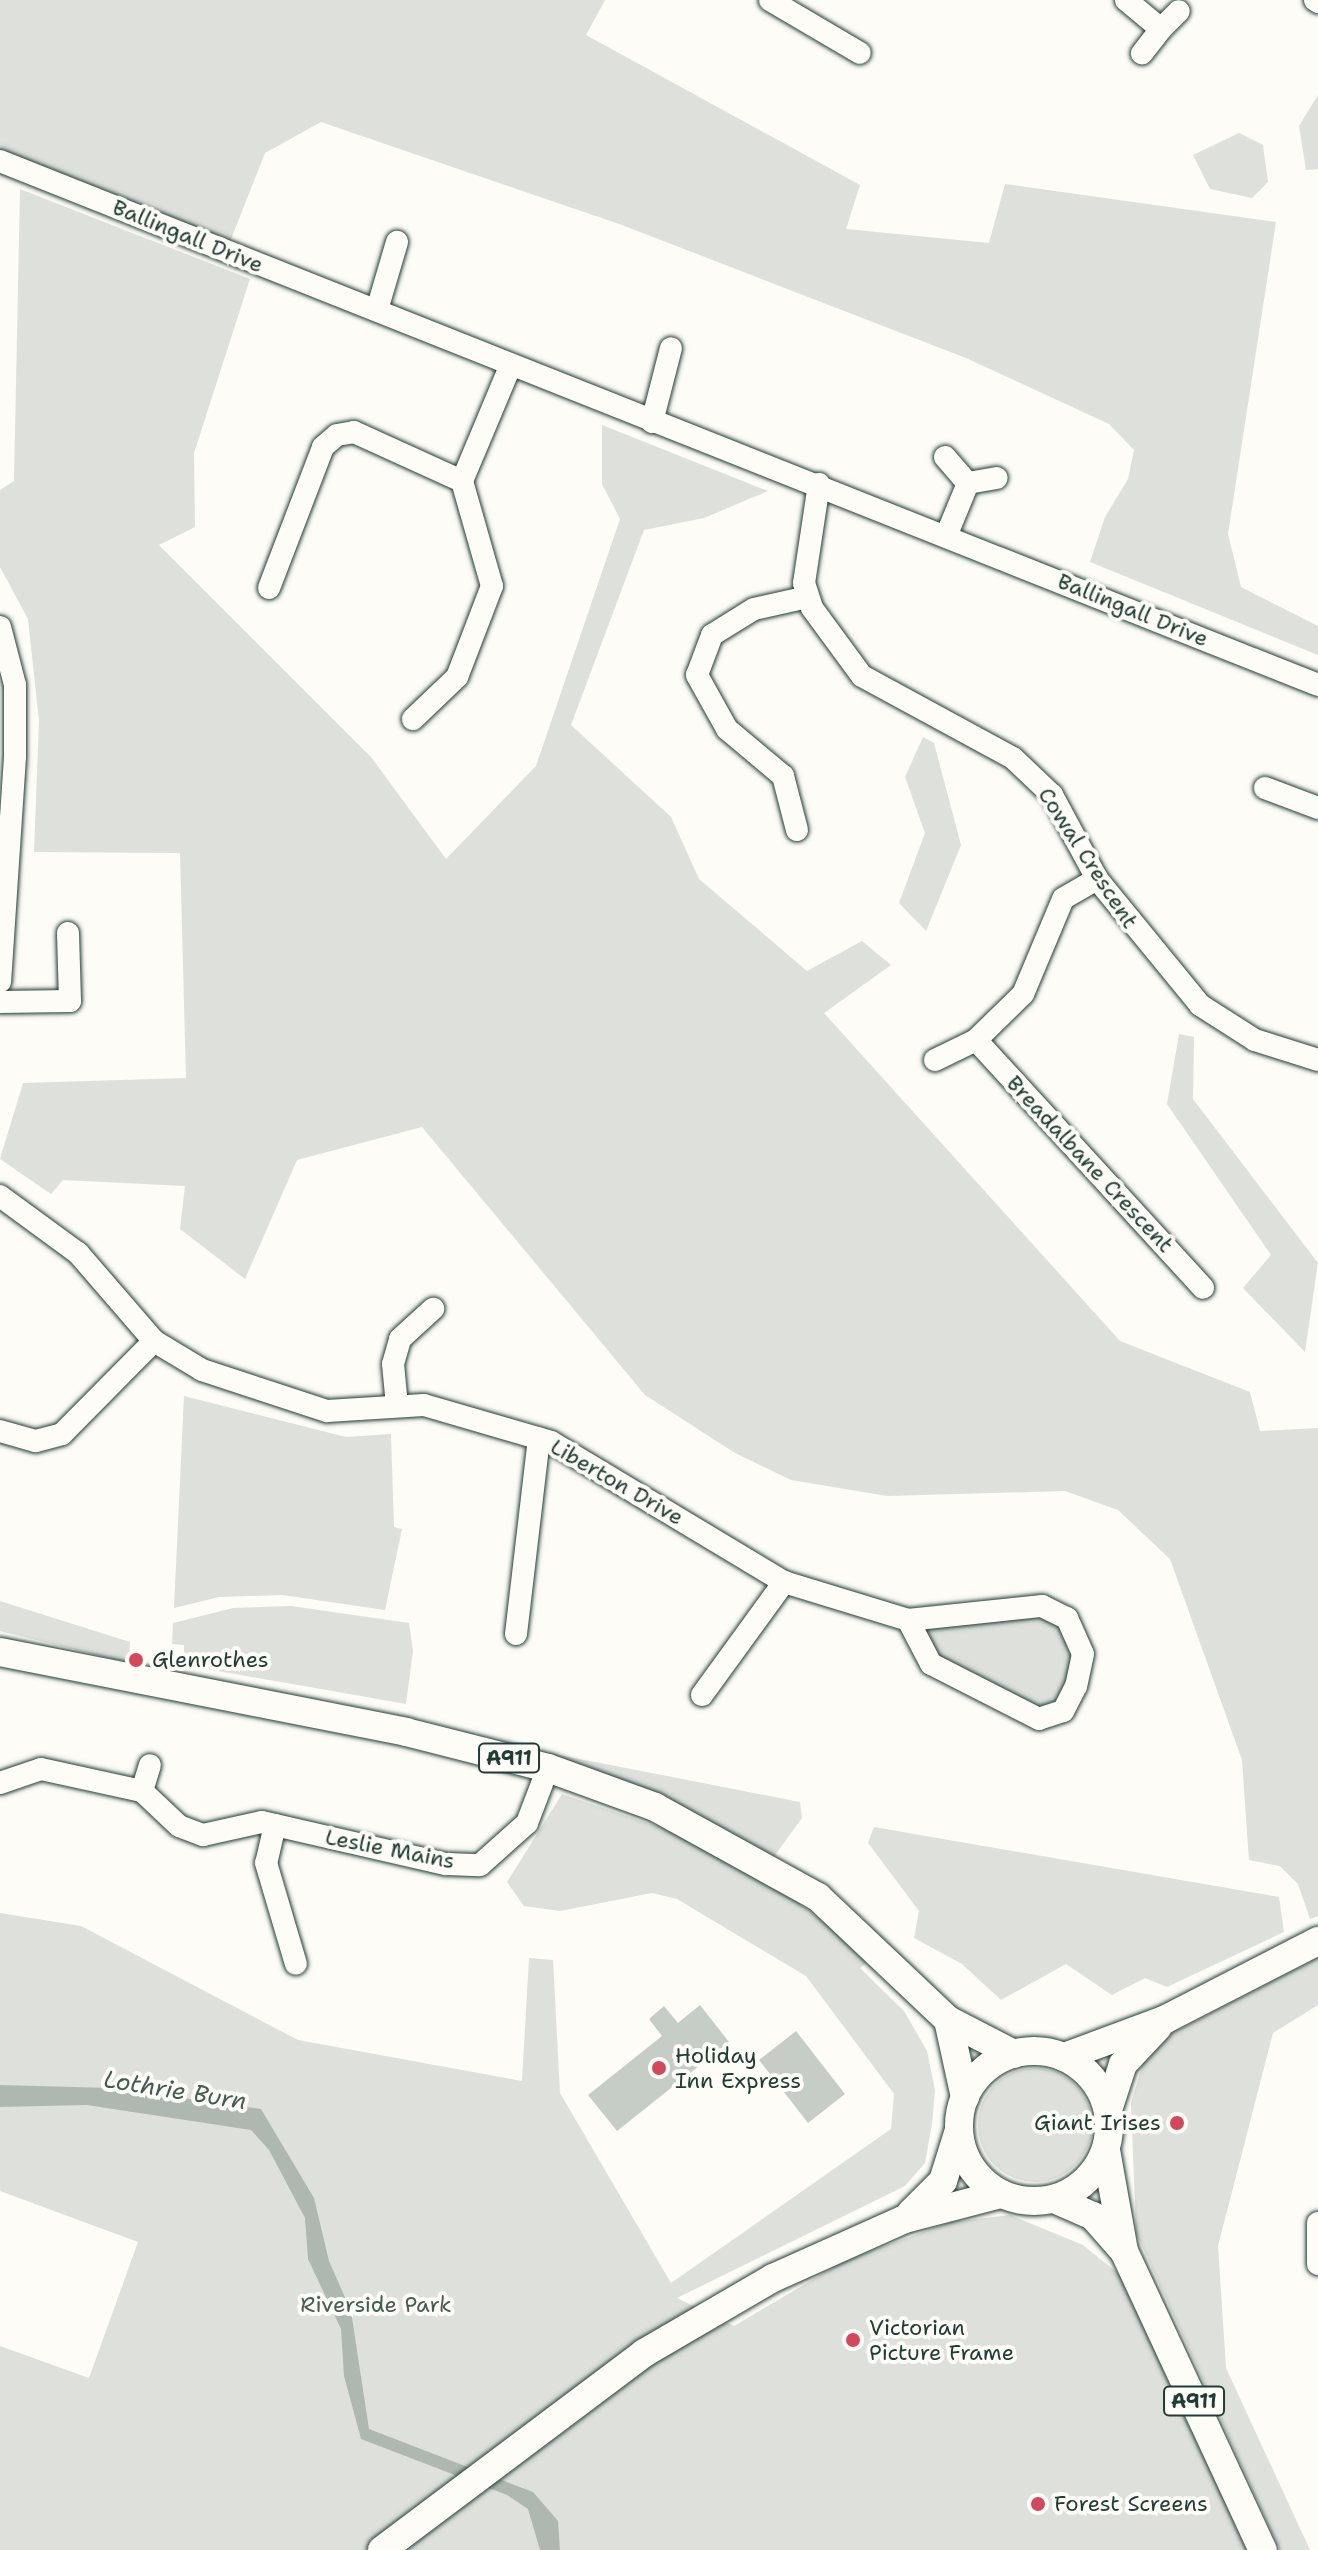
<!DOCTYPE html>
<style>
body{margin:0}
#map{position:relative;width:1318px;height:2550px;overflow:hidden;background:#fdfcf7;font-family:"Shantell Sans",sans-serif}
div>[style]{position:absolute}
.green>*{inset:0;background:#dde0db}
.round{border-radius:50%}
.water>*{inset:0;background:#aeb8b1}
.building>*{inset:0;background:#c6cdc7}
.roads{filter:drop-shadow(0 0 2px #1f3d34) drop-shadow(0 0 2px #1f3d34)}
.minor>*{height:22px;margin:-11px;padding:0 11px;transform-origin:11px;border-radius:11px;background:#fdfcf7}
.major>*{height:28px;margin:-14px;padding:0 14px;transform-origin:14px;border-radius:14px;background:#fdfcf7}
.major>.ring{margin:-14px;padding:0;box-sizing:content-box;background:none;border:28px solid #fdfcf7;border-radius:50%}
.dots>*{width:22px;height:22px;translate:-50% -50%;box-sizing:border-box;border:4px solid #fdfcf7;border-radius:50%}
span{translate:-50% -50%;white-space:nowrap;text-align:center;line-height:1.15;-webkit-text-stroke:8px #fdfcf7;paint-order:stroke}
.shield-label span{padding:2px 6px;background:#fdfcf7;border:2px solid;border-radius:6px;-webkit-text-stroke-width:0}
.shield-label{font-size:20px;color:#1f3d34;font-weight:700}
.street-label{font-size:22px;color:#1f3d34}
.poi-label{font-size:22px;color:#1f3d34}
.left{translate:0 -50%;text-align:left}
.right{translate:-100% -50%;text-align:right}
.park-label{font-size:22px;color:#455e55}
.water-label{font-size:24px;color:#435c53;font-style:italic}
</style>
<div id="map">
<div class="green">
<i style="clip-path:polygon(0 0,605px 0,586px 35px,860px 185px,846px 229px,989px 243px,1005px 184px,1276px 222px,1228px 534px,1241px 587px,1318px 626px,1318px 655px,1090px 562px,1105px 517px,1128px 479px,1134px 450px,1109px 424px,966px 358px,622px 225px,321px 122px,265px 153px,226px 252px,0 161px)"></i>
<i style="clip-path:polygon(1318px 95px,1318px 169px,1306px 170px,1299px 126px)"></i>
<i style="clip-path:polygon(1239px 133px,1263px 145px,1268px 182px,1252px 198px,1210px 189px,1193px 155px)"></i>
<i style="clip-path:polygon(20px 189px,250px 279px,194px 453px,195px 527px,159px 545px,371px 757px,446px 859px,536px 766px,620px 519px,602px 484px,602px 425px,768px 491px,704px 518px,644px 530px,571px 725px,671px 817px,699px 879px,807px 971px,862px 941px,891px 965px,824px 1013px,1120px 1341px,1250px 1392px,1260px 1431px,1318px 1428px,1318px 1916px,1310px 1919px,1298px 1884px,1280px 1866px,1249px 1860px,1242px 1760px,1170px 1559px,1118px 1510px,1065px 1491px,887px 1496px,791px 1480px,735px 1453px,645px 1395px,422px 1127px,297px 1160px,245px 1279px,180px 1229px,185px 1186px,63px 1180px,51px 1194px,0 1159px,23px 1083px,186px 1078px,180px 853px,34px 852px,39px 721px,28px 619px,0 567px,0 490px,14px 481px)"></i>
<i style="clip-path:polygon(923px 737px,934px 743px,961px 845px,926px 931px,899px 903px,925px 833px,905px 777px)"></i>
<i style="clip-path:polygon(1179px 1034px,1194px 1037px,1193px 1099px,1318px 1263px,1305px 1352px,1243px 1288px,1271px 1255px,1167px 1104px)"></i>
<i style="clip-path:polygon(184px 1396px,346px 1437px,391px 1434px,394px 1527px,402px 1529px,385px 1610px,282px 1595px,219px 1597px,174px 1608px)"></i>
<i style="clip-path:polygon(0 1601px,130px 1642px,129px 1663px,0 1631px)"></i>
<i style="clip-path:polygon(291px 1606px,409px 1623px,413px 1651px,406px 1704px,184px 1665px,184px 1645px,172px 1644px,173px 1623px,233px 1608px)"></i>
<i style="clip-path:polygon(953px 1612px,1067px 1618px,1076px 1686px,1039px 1719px,931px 1664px,908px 1620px)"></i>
<i style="clip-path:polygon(549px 1753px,800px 1802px,802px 1818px,773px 1858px,650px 1795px)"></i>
<i style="clip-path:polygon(562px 1794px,665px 1829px,786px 1893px,871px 1959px,860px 1968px,904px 2011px,927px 2051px,935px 2090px,932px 2124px,925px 2163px,905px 2186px,677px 2298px,734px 2326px,846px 2260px,951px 2222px,1010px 2215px,1083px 2245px,1131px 2284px,1256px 2550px,0 2550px,0 2346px,89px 2378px,138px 2242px,0 2191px,0 1913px,81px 1926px,298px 2040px,522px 2081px,529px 1958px,553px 1960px,560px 2093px,671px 2283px,891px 2129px,894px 2094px,806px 1976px,677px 1899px,652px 1893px,560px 1911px,524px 1906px,507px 1882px)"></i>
<i style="clip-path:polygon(874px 1827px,1279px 1897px,1284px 1932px,1167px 1987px,1145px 1978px,1112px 1995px,1066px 1964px,1001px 2000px,962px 1964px,914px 1938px,919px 1911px,868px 1843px)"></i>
<i style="clip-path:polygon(1318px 1958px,1318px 2005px,1273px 2033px,1218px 2246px,1226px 2368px,1310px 2550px,1280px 2550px,1136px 2233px,1131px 2103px,1143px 2063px,1165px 2037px)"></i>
<i class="round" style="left:978px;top:2068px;width:114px;height:114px"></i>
</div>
<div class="water">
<i style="clip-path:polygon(0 2085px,111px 2088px,261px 2109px,314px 2198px,329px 2261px,351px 2311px,369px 2429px,533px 2492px,558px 2521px,560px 2550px,540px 2550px,528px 2509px,507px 2495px,361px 2439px,344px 2376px,341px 2329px,308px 2259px,305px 2218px,269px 2150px,251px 2130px,87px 2105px,0 2107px)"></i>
</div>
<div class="building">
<i style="clip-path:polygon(700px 2005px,729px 2042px,617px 2131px,588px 2095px,662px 2036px,649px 2019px,664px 2006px,678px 2023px)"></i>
<i style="clip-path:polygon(796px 2031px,845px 2094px,808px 2123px,759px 2060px)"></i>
</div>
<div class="roads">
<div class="minor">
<i style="left:770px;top:0;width:104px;rotate:30.5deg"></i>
<i style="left:1126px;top:0;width:45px;rotate:39.6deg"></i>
<i style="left:1161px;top:29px;width:31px;rotate:128deg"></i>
<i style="left:1315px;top:0;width:4px;rotate:34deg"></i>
<i style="left:1161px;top:29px;width:25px;rotate:-45deg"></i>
<i style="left:0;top:161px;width:1418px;rotate:21.68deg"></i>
<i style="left:377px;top:310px;width:71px;rotate:-73.6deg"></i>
<i style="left:652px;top:422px;width:76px;rotate:-75.6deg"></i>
<i style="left:945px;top:457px;width:35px;rotate:49deg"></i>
<i style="left:968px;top:483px;width:29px;rotate:-10deg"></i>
<i style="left:462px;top:481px;width:124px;rotate:-67.2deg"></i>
<i style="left:819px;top:484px;width:100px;rotate:98.6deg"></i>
<i style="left:804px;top:583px;width:26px;rotate:72deg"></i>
<i style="left:812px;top:608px;width:84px;rotate:53.7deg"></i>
<i style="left:862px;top:676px;width:172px;rotate:28.5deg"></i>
<i style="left:1013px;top:758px;width:54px;rotate:43.5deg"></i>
<i style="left:1052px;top:795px;width:95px;rotate:61.8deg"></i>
<i style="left:1097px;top:879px;width:163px;rotate:50.7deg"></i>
<i style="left:1200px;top:1005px;width:65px;rotate:32.5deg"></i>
<i style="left:1255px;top:1040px;width:66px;rotate:17.6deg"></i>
<i style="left:947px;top:534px;width:55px;rotate:-67.6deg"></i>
<i style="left:269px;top:588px;width:151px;rotate:-69deg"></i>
<i style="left:323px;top:447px;width:18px;rotate:-41deg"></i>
<i style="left:337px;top:435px;width:17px;rotate:-10deg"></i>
<i style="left:354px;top:432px;width:119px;rotate:24.4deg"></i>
<i style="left:462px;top:481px;width:109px;rotate:74.1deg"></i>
<i style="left:492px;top:586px;width:97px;rotate:111deg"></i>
<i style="left:457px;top:677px;width:61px;rotate:136.3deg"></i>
<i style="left:0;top:627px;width:60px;rotate:75.5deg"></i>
<i style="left:15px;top:685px;width:72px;rotate:90deg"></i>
<i style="left:15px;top:757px;width:225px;rotate:93.8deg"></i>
<i style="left:1265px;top:788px;width:57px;rotate:20.7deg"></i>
<i style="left:797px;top:830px;width:56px;rotate:-104.5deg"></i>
<i style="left:783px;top:776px;width:73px;rotate:-140deg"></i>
<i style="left:727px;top:729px;width:62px;rotate:-119.1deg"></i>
<i style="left:697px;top:675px;width:43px;rotate:-69.4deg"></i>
<i style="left:712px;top:635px;width:49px;rotate:-31.8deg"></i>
<i style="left:754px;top:609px;width:55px;rotate:-12.5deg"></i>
<i style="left:1097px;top:879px;width:39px;rotate:150deg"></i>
<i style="left:1063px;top:899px;width:103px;rotate:112.8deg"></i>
<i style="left:1023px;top:994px;width:66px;rotate:135.6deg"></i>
<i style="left:976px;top:1040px;width:336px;rotate:47.5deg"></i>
<i style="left:0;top:1002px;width:70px;rotate:-0.8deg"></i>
<i style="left:70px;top:1001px;width:68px;rotate:-91.7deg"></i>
<i style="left:935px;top:1060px;width:46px;rotate:-26deg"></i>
<i style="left:0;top:1196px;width:97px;rotate:36.2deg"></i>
<i style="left:78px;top:1253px;width:116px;rotate:49.2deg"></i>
<i style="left:154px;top:1341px;width:56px;rotate:31.1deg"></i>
<i style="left:202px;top:1370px;width:132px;rotate:18.2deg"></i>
<i style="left:327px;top:1411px;width:97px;rotate:-3.5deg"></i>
<i style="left:424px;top:1405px;width:132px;rotate:16.2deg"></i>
<i style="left:551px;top:1442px;width:272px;rotate:31deg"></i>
<i style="left:784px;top:1582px;width:130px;rotate:17deg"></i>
<i style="left:908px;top:1620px;width:135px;rotate:-6deg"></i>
<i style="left:1042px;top:1606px;width:28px;rotate:26deg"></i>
<i style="left:1067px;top:1618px;width:39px;rotate:66deg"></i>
<i style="left:1083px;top:1654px;width:33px;rotate:102deg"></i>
<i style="left:1076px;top:1686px;width:28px;rotate:117deg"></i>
<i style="left:1063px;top:1711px;width:25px;rotate:162deg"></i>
<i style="left:1039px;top:1719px;width:121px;rotate:-153deg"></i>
<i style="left:931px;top:1664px;width:50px;rotate:-117.6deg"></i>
<i style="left:397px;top:1406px;width:42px;rotate:-95.4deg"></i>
<i style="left:393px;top:1364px;width:26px;rotate:-74deg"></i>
<i style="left:400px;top:1339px;width:45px;rotate:-42.3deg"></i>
<i style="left:0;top:1431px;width:37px;rotate:16deg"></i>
<i style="left:36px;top:1441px;width:27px;rotate:-15deg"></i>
<i style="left:62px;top:1434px;width:131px;rotate:-45.3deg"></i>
<i style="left:516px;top:1634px;width:197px;rotate:-83.3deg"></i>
<i style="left:702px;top:1695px;width:140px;rotate:-54deg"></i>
<i style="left:0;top:1783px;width:43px;rotate:-18.9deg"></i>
<i style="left:41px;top:1769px;width:103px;rotate:12.3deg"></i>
<i style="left:142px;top:1791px;width:51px;rotate:43.4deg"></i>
<i style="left:179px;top:1826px;width:26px;rotate:21deg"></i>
<i style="left:203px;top:1835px;width:60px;rotate:-12.4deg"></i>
<i style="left:262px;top:1822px;width:189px;rotate:12.9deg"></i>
<i style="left:446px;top:1864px;width:34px;rotate:2deg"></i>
<i style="left:480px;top:1865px;width:63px;rotate:-41.8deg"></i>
<i style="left:527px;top:1823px;width:59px;rotate:-69.1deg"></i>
<i style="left:142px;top:1791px;width:27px;rotate:-73deg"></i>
<i style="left:275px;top:1825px;width:39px;rotate:103deg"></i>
<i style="left:266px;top:1863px;width:105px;rotate:73.5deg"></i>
<i style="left:1318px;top:2223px;width:41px;rotate:90deg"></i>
</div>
<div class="major">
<i style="left:0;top:1652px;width:414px;rotate:11.1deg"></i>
<i style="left:406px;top:1732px;width:146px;rotate:14.2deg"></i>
<i style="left:548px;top:1768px;width:114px;rotate:20deg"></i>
<i style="left:655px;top:1807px;width:186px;rotate:28.9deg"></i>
<i style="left:818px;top:1897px;width:179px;rotate:43.4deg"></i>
<i style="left:948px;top:2020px;width:74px;rotate:27.3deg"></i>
<i style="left:948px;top:2020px;width:79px;rotate:77.6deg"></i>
<i class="ring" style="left:959px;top:2051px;width:122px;height:122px"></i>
<i style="left:1064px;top:2057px;width:109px;rotate:-20.4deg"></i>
<i style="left:1166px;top:2019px;width:171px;rotate:-27.2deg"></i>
<i style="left:1108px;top:2110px;width:48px;rotate:-71.9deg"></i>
<i style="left:1123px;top:2064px;width:50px;rotate:-46.6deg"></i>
<i style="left:1106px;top:2150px;width:103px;rotate:79.9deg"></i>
<i style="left:1124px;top:2251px;width:330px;rotate:65.1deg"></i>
<i style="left:1054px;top:2199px;width:43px;rotate:23.6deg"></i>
<i style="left:1093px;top:2216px;width:43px;rotate:48.8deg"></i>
<i style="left:911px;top:2213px;width:45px;rotate:-45deg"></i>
<i style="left:943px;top:2181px;width:53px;rotate:-72.6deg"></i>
<i style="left:382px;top:2550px;width:328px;rotate:-36.9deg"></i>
<i style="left:644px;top:2353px;width:149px;rotate:-30.2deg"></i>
<i style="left:773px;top:2278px;width:145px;rotate:-24.1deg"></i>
<i style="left:905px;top:2219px;width:99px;rotate:-14.6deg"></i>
</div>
</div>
<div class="dots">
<i style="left:136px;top:1660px;background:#d1495b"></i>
<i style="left:659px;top:2068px;background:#d1495b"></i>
<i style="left:1177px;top:2123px;background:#d1495b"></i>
<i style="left:853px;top:2340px;background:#d1495b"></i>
<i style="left:1038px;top:2504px;background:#d1495b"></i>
</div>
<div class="shield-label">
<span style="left:509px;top:1758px">A911</span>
<span style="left:1194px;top:2401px">A911</span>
</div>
<div class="street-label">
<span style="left:188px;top:236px;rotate:22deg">Ballingall Drive</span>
<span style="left:1133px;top:610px;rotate:22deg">Ballingall Drive</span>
<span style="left:1088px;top:858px;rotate:57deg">Cowal Crescent</span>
<span style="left:1090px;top:1164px;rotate:47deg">Breadalbane Crescent</span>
<span style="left:617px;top:1482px;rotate:30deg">Liberton Drive</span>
<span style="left:390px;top:1849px;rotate:11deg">Leslie Mains</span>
</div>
<div class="poi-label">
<span class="left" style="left:152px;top:1660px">Glenrothes</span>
<span class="left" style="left:675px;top:2068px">Holiday<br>Inn Express</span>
<span class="right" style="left:1161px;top:2123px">Giant Irises</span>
<span class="left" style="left:869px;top:2340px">Victorian<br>Picture Frame</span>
<span class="left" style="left:1054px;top:2504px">Forest Screens</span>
</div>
<div class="park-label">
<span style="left:376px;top:2305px">Riverside Park</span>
</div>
<div class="water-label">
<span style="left:175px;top:2091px;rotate:9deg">Lothrie Burn</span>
</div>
</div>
